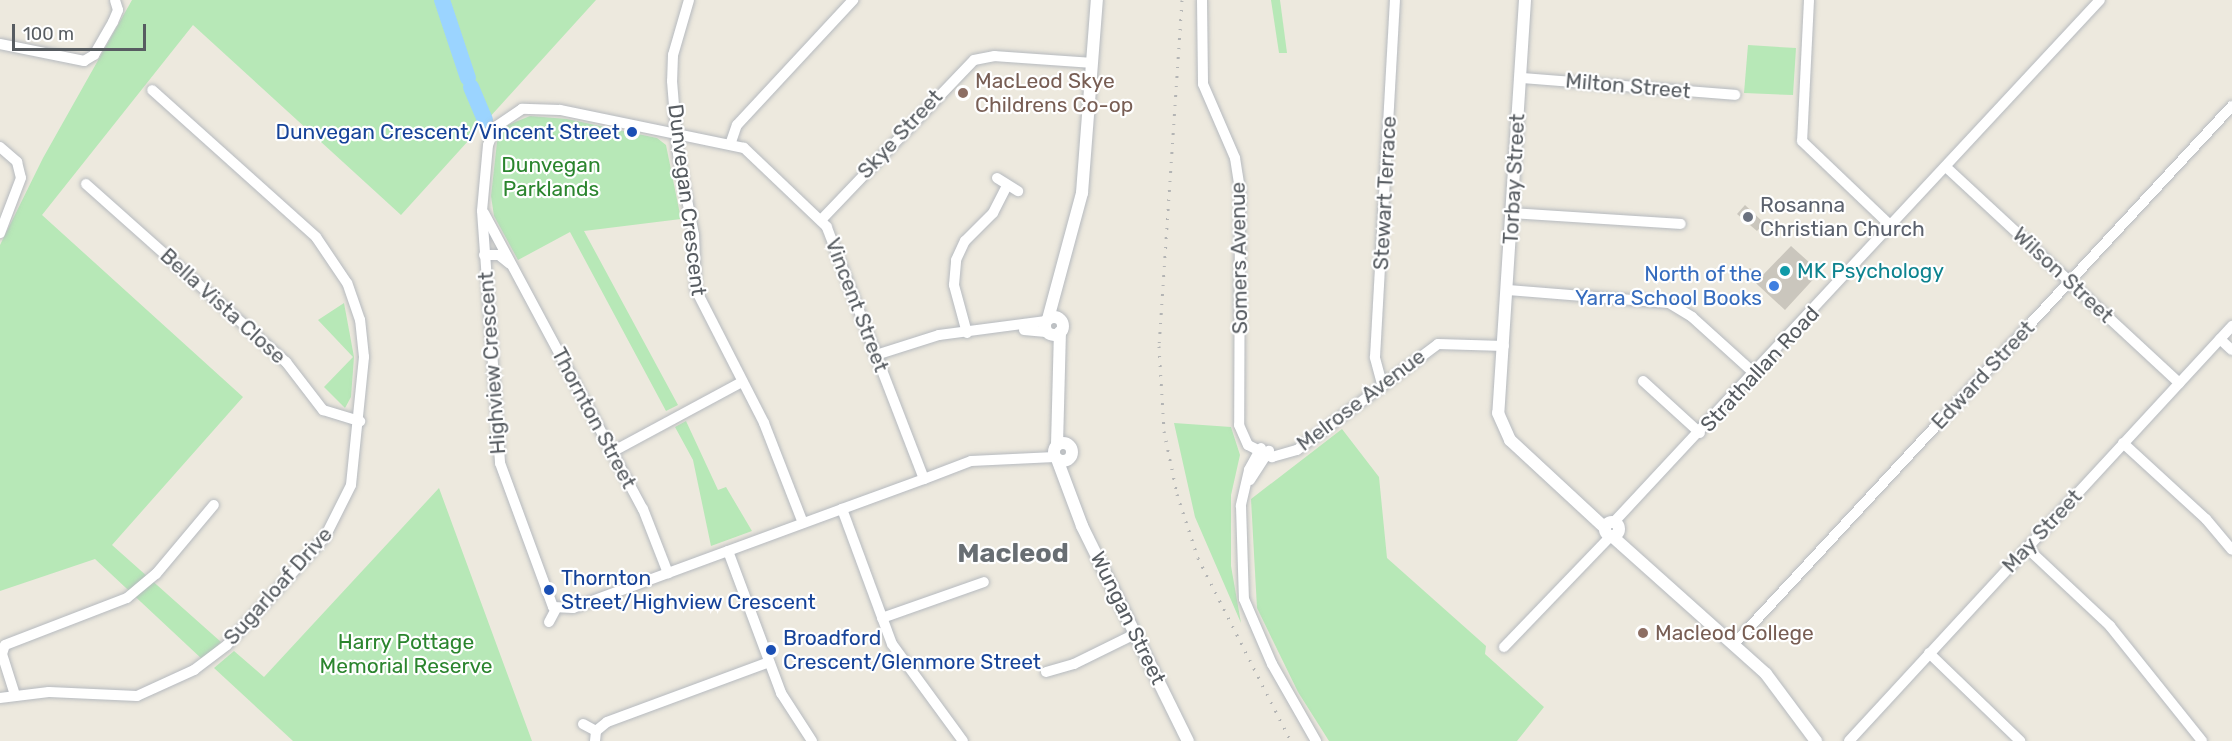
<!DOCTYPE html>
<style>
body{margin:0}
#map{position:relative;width:2232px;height:741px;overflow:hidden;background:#ede9de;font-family:Rubik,sans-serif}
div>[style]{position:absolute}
.green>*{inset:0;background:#b7e8b7}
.river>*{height:16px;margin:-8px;padding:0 8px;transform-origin:8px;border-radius:8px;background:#9bd4ff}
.building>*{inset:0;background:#cac6bd}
.roads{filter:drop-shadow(0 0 2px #b6babf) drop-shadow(0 0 2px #b6babf)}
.minor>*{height:10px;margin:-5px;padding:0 5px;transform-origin:5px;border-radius:5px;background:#fff}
.tertiary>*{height:12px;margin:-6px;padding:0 6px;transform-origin:6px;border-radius:6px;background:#fff}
.tertiary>.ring{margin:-6px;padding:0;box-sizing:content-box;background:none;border:12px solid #fff;border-radius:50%}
.rail>*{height:3px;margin-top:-1.5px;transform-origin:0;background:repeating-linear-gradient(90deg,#b3b4b4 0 1.5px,transparent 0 9.5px)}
.dots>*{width:16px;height:16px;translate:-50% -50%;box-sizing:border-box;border:3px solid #fff;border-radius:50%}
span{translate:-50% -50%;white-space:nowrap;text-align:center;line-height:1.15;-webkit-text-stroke:4.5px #fff;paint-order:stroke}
.education-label{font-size:21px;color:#785e54}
.left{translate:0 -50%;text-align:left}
.street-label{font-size:21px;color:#575c61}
.transit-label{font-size:21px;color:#164399}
.right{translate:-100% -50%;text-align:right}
.park-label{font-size:21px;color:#2b852e}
.worship-label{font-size:21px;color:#5b616d}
.culture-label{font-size:21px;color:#0d838f}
.shop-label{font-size:21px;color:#366cbe}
.district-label{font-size:27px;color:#686e73;font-weight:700}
.scale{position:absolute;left:12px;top:24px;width:134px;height:27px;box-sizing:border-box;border:3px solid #575c61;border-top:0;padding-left:8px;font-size:18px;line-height:21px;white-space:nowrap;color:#575c61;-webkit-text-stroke:4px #fff;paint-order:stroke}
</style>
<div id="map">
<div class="green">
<i style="clip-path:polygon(132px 0,596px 0,401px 215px,193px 25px,42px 215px,243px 397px,112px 545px,221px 642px,203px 660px,95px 559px,0 591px,0 245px,43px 158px)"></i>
<i style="clip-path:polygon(1271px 0,1280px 0,1287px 53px,1279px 53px)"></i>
<i style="clip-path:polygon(1748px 45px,1796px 48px,1793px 95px,1744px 93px)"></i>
<i style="clip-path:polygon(530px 116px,567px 119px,657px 138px,666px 145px,681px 219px,584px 231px,678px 405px,666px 411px,570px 232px,518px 260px,494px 216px,491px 196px,497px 142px,508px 125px)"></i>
<i style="clip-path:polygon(344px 303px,354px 357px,351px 397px,345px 408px,324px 387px,353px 357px,318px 320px)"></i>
<i style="clip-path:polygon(686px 421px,718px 490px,726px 487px,752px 531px,711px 546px,693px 460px,675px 427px)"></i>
<i style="clip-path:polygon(1174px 423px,1231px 427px,1240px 455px,1231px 495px,1231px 566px,1241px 623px,1195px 517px)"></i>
<i style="clip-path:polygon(1342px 429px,1379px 477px,1387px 558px,1486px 646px,1485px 654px,1544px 707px,1517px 741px,1329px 741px,1298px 692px,1257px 608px,1251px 499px)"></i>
<i style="clip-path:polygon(439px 488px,532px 741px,293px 741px,214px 668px,234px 651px,264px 677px)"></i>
</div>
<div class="river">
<i style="left:442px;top:0;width:82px;rotate:71.6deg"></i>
<i style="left:471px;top:87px;width:36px;rotate:67deg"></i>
</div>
<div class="building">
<i style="clip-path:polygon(1745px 205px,1764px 223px,1757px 231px,1737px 214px)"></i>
<i style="clip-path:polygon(1791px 246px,1820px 272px,1785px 310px,1745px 273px,1750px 268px,1761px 277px)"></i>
</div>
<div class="roads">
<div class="minor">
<i style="left:689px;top:0;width:57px;rotate:106.2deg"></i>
<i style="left:673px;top:55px;width:26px;rotate:92deg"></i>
<i style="left:672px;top:81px;width:73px;rotate:85.3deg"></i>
<i style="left:678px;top:154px;width:83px;rotate:78.8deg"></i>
<i style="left:694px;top:235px;width:55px;rotate:87.9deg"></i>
<i style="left:696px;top:290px;width:149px;rotate:62.9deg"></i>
<i style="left:764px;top:423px;width:107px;rotate:68.7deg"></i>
<i style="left:1202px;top:0;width:84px;rotate:89.3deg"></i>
<i style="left:1203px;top:84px;width:81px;rotate:66.6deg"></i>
<i style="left:1235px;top:158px;width:31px;rotate:81deg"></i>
<i style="left:1240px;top:189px;width:236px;rotate:90.2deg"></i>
<i style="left:1239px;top:425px;width:22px;rotate:66deg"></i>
<i style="left:1248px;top:445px;width:27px;rotate:27deg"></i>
<i style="left:1272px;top:457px;width:26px;rotate:-16deg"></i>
<i style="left:1297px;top:450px;width:176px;rotate:-36.9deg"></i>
<i style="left:1438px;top:344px;width:66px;rotate:1.7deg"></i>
<i style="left:1809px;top:0;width:141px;rotate:92.8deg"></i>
<i style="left:1802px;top:141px;width:123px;rotate:43.7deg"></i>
<i style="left:0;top:44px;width:86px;rotate:11.4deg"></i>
<i style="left:84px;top:61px;width:12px;rotate:-31deg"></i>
<i style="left:94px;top:55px;width:38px;rotate:-60deg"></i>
<i style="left:113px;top:22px;width:13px;rotate:-67deg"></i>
<i style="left:118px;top:10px;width:10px;rotate:-107deg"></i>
<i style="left:1521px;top:78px;width:215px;rotate:4.5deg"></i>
<i style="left:731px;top:142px;width:18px;rotate:-71deg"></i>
<i style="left:737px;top:125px;width:171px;rotate:-47.1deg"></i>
<i style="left:0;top:147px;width:23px;rotate:41deg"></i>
<i style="left:17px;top:162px;width:16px;rotate:76deg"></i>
<i style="left:21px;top:178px;width:59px;rotate:110.9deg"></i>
<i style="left:1946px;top:167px;width:318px;rotate:42.8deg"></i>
<i style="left:997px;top:178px;width:25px;rotate:32deg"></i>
<i style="left:86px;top:184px;width:268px;rotate:41.7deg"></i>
<i style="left:286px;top:362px;width:61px;rotate:52.4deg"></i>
<i style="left:323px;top:410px;width:39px;rotate:17deg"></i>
<i style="left:484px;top:213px;width:336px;rotate:61.8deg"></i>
<i style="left:643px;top:509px;width:69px;rotate:68.7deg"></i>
<i style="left:1512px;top:213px;width:169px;rotate:3.7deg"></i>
<i style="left:822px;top:219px;width:220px;rotate:-46.3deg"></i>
<i style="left:974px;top:60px;width:21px;rotate:-11deg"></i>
<i style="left:995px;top:56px;width:97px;rotate:4.1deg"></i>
<i style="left:484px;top:255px;width:15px"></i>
<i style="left:499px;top:255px;width:14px;rotate:39deg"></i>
<i style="left:1508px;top:290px;width:162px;rotate:4.6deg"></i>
<i style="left:1669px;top:303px;width:27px;rotate:31deg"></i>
<i style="left:1692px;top:317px;width:85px;rotate:42.1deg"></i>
<i style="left:1024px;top:330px;width:22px;rotate:5deg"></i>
<i style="left:967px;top:333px;width:50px;rotate:-105.2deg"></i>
<i style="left:954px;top:285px;width:25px;rotate:-85deg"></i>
<i style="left:956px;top:260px;width:21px;rotate:-65deg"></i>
<i style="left:965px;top:241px;width:40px;rotate:-45deg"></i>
<i style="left:993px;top:213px;width:29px;rotate:-63deg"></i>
<i style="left:2220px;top:339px;width:16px;rotate:43deg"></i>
<i style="left:876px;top:355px;width:66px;rotate:-17.6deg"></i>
<i style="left:939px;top:335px;width:108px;rotate:-7.5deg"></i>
<i style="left:1643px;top:381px;width:77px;rotate:42.4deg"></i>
<i style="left:1382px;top:384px;width:28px;rotate:-105deg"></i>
<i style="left:1375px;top:357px;width:358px;rotate:-86.8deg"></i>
<i style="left:2123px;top:443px;width:113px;rotate:42.5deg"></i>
<i style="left:2206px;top:519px;width:40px;rotate:50deg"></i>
<i style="left:1261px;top:448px;width:25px;rotate:119deg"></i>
<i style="left:1249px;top:470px;width:37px;rotate:103deg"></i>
<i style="left:1241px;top:506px;width:93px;rotate:88.2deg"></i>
<i style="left:1244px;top:599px;width:71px;rotate:66.7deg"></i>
<i style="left:1272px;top:664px;width:89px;rotate:60.3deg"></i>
<i style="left:612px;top:452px;width:148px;rotate:-28.3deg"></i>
<i style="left:924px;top:479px;width:270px;rotate:-111.1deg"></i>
<i style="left:827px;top:227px;width:115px;rotate:-136.4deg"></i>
<i style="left:744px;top:148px;width:188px;rotate:-168.3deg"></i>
<i style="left:560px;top:110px;width:38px;rotate:-178deg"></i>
<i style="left:522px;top:109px;width:32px;rotate:146deg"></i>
<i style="left:495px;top:127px;width:19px;rotate:111deg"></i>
<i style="left:488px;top:145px;width:66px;rotate:95.2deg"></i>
<i style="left:482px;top:211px;width:253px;rotate:85.9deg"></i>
<i style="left:500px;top:463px;width:153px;rotate:69.8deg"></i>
<i style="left:553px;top:607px;width:20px;rotate:3deg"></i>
<i style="left:573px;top:608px;width:287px;rotate:-20.2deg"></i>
<i style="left:842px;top:509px;width:87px;rotate:-20.1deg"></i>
<i style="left:924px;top:479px;width:50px;rotate:-21deg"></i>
<i style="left:971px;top:461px;width:84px;rotate:-2.7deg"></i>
<i style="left:1250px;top:480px;width:35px;rotate:-57deg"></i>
<i style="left:842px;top:509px;width:144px;rotate:69.7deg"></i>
<i style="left:892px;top:644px;width:120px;rotate:53.8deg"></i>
<i style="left:1614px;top:522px;width:713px;rotate:-47.05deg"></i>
<i style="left:2027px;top:548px;width:114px;rotate:43.2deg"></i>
<i style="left:2110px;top:626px;width:147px;rotate:51.3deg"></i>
<i style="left:728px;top:551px;width:152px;rotate:69.5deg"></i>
<i style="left:781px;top:693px;width:57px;rotate:57.1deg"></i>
<i style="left:882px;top:618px;width:108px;rotate:-19.4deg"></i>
<i style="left:549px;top:622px;width:15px;rotate:-62deg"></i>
<i style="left:1734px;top:644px;width:733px;rotate:-47.21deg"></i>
<i style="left:1504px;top:647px;width:153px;rotate:-46.1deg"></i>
<i style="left:1929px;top:653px;width:127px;rotate:44deg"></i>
<i style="left:1046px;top:672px;width:29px;rotate:-16deg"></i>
<i style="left:1074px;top:664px;width:68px;rotate:-26.2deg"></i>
<i style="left:15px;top:695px;width:43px;rotate:-107.6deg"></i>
<i style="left:2px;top:654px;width:9px;rotate:-72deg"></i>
<i style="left:5px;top:645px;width:131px;rotate:-21.1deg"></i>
<i style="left:127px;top:598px;width:38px;rotate:-40deg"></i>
<i style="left:156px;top:574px;width:90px;rotate:-50deg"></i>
<i style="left:0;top:698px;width:49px;rotate:-7deg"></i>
<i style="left:49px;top:692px;width:88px;rotate:2.6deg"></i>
<i style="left:137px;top:696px;width:63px;rotate:-24.5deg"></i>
<i style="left:194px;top:670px;width:41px;rotate:-37.1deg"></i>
<i style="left:227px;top:645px;width:146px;rotate:-47.8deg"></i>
<i style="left:325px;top:537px;width:58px;rotate:-63.4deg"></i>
<i style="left:351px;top:485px;width:129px;rotate:-84.2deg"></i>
<i style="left:364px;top:357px;width:37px;rotate:-96deg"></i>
<i style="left:360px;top:320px;width:39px;rotate:-109deg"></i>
<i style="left:347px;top:283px;width:55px;rotate:-124deg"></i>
<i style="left:316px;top:237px;width:220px;rotate:-138.1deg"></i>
<i style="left:583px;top:724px;width:15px;rotate:28deg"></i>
<i style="left:595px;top:741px;width:10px;rotate:-84deg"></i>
<i style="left:596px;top:731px;width:14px;rotate:-39deg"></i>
<i style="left:607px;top:722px;width:173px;rotate:-20.3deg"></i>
<i style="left:1849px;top:741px;width:565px;rotate:-47.3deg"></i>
</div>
<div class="tertiary">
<i style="left:1525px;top:0;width:414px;rotate:93.7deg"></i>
<i style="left:1498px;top:413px;width:30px;rotate:66deg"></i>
<i style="left:1510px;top:440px;width:129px;rotate:42.8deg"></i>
<i class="ring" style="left:1045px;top:317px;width:6px;height:6px"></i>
<i style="left:1048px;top:319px;width:131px;rotate:-74.9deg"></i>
<i style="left:1082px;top:193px;width:194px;rotate:-85.6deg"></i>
<i class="ring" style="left:1054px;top:443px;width:6px;height:6px"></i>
<i style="left:1057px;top:445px;width:113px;rotate:-88.5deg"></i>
<i style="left:1057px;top:459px;width:72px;rotate:69.5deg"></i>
<i style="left:1082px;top:526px;width:240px;rotate:63.8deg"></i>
<i class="ring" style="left:1605px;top:522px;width:2px;height:2px"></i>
<i style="left:1613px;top:537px;width:205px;rotate:41.8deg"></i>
<i style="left:1766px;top:674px;width:84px;rotate:53.3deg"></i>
</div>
</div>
<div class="rail">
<i style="left:1182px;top:0;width:347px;rotate:93.8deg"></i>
<i style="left:1159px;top:346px;width:85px;rotate:86.6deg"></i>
<i style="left:1164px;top:431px;width:64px;rotate:78.3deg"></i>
<i style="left:1177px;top:494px;width:67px;rotate:71.8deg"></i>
<i style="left:1198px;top:558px;width:205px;rotate:63.1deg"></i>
</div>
<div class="dots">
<i style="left:963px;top:93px;background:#8d6e63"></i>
<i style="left:632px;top:132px;background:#1a4fb4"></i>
<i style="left:1748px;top:217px;background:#6b7280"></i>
<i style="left:1785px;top:271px;background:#0f9aa8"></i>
<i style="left:1774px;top:286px;background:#3f7fe0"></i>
<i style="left:549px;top:590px;background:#1a4fb4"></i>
<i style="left:1643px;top:633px;background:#8d6e63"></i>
<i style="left:771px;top:650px;background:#1a4fb4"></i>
</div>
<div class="education-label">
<span class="left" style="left:975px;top:93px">MacLeod Skye<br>Childrens Co-op</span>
<span class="left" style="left:1655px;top:633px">Macleod College</span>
</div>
<div class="street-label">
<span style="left:1628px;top:86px;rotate:5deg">Milton Street</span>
<span style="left:900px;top:134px;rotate:-47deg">Skye Street</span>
<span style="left:1514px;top:179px;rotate:-87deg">Torbay Street</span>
<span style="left:1385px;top:193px;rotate:-87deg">Stewart Terrace</span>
<span style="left:687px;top:200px;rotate:83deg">Dunvegan Crescent</span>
<span style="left:1239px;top:258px;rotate:-91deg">Somers Avenue</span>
<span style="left:2063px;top:275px;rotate:43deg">Wilson Street</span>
<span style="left:857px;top:305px;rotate:69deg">Vincent Street</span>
<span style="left:223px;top:306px;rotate:42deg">Bella Vista Close</span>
<span style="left:492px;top:363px;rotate:-94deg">Highview Crescent</span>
<span style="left:1760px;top:369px;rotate:-47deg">Strathallan Road</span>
<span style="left:1983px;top:375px;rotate:-47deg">Edward Street</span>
<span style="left:1361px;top:400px;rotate:-37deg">Melrose Avenue</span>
<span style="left:594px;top:418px;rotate:62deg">Thornton Street</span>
<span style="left:2042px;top:531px;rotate:-47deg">May Street</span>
<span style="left:278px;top:586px;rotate:-48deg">Sugarloaf Drive</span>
<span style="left:1128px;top:618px;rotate:64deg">Wungan Street</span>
</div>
<div class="transit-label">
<span class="right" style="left:620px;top:132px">Dunvegan Crescent/Vincent Street</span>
<span class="left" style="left:561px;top:590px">Thornton<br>Street/Highview Crescent</span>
<span class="left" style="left:783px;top:650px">Broadford<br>Crescent/Glenmore Street</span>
</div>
<div class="park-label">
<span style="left:551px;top:177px">Dunvegan<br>Parklands</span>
<span style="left:406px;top:654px">Harry Pottage<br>Memorial Reserve</span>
</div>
<div class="worship-label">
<span class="left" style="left:1760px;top:217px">Rosanna<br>Christian Church</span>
</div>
<div class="culture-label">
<span class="left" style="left:1797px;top:271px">MK Psychology</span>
</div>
<div class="shop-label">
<span class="right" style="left:1762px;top:286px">North of the<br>Yarra School Books</span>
</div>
<div class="district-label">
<span style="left:1013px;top:554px">Macleod</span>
</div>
<div class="scale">100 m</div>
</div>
